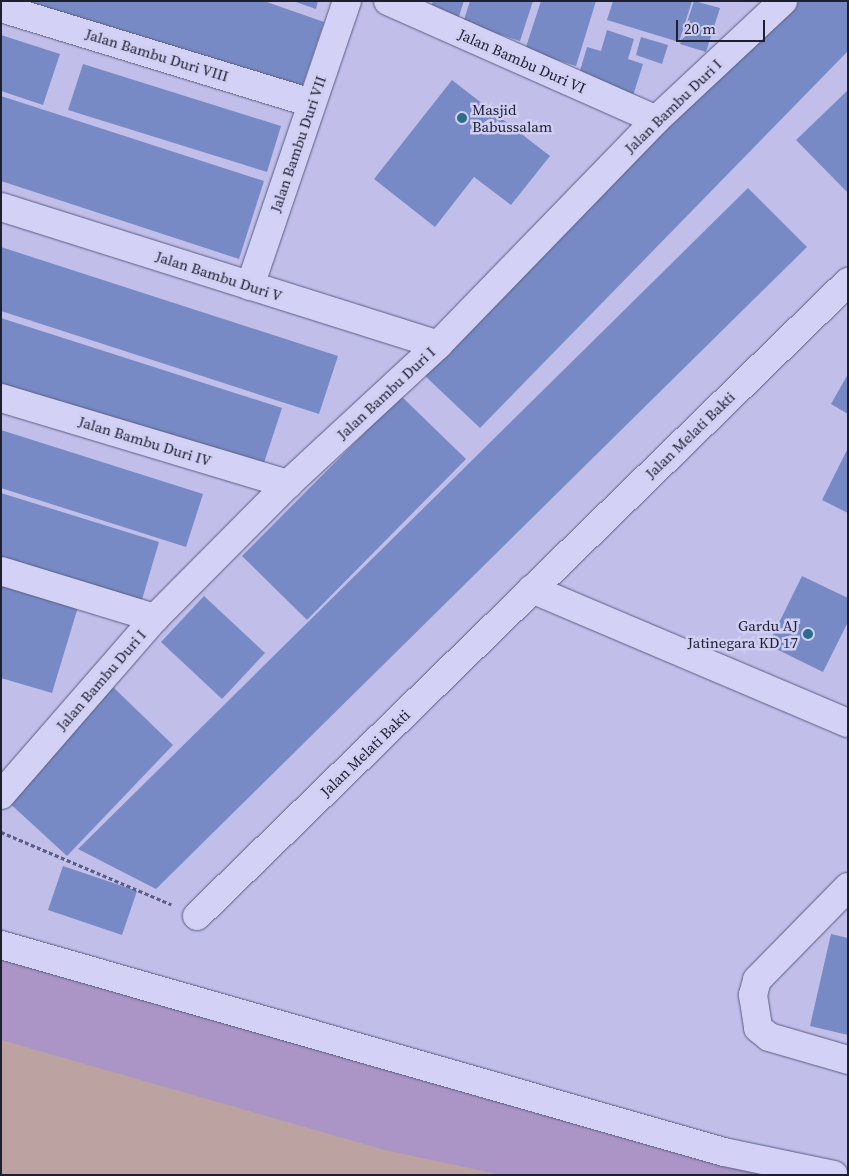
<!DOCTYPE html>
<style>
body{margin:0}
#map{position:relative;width:849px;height:1176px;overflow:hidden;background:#c1bfea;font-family:"Source Serif 4",serif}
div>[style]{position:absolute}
.green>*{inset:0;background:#ab94c6}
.water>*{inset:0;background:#bca3a2}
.building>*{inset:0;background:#788ac5}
.path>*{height:3px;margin-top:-1.5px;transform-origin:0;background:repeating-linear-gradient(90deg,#595e81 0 4px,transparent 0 6.5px)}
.roads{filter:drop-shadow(0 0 1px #595e81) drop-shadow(0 0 1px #595e81)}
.street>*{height:28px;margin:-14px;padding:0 14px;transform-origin:14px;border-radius:14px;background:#d3d1f5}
.dots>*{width:14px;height:14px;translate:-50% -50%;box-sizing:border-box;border:2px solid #d0cef2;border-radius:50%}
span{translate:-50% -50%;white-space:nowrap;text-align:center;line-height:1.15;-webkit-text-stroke:5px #d0cef2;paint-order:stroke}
.street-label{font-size:15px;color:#1c2031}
.poi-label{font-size:15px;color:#1c2031}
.left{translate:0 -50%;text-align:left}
.right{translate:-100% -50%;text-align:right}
.frame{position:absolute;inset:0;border:2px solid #1c2031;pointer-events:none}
.scale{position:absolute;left:676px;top:20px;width:89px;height:22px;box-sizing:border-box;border:2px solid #1c2031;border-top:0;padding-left:6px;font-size:15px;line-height:18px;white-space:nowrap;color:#1c2031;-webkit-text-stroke:4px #d0cef2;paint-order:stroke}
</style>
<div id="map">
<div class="green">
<i style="clip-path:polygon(1px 945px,632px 1126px,848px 1175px,1px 1175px)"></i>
</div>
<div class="water">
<i style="clip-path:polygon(1px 1040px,385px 1150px,502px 1175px,1px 1175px)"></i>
</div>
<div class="building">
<i style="clip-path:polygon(264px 1px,324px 22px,300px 93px,27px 2px)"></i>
<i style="clip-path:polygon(293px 1px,318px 1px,316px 9px)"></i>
<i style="clip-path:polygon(433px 1px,464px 1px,457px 22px,429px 13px)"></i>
<i style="clip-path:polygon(470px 1px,533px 1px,520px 41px,463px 23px)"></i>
<i style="clip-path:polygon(541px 1px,596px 1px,576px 66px,525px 50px)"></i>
<i style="clip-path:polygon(613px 1px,692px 1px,679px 42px,607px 20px)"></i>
<i style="clip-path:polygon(694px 1px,720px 8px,706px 52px,680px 44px)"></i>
<i style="clip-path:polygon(789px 1px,848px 1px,848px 51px,480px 428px,424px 375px)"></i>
<i style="clip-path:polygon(607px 30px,634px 39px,628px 59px,643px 64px,632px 99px,577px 81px,587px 47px,601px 51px)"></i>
<i style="clip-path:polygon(1px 35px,60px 54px,43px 105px,1px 91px)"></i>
<i style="clip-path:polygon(641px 37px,668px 45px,662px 64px,636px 55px)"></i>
<i style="clip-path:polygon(83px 64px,281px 126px,267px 172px,68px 110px)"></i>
<i style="clip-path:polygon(452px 80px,550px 156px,511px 205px,474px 177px,435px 227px,374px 179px)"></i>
<i style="clip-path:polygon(848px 90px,848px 193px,796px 140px)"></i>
<i style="clip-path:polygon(1px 96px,264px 181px,239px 259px,1px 181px)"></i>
<i style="clip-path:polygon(748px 188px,807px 247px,605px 446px,156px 889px,78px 849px)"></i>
<i style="clip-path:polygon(1px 247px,338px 356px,319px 414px,1px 311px)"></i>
<i style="clip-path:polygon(1px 318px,282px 408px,260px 475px,1px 392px)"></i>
<i style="clip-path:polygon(848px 374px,848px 414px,831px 404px)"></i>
<i style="clip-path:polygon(401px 396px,466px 459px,307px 620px,242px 556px)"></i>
<i style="clip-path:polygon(1px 430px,203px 494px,186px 547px,1px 488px)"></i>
<i style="clip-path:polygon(848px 448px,848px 513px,822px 500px)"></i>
<i style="clip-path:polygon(1px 493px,159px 542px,141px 603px,1px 559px)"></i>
<i style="clip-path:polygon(802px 576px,848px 598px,848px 622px,823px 672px,768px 645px)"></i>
<i style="clip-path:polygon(1px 584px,78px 607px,52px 693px,1px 678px)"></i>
<i style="clip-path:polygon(204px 596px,265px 653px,222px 699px,161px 642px)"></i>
<i style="clip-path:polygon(112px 686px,173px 745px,67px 856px,5px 799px)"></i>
<i style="clip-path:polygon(63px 866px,137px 891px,122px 935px,48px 910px)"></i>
<i style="clip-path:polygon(831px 934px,848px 938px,848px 1035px,810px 1026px)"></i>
</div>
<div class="path">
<i style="left:1px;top:832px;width:185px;rotate:23deg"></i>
</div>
<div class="roads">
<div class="street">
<i style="left:388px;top:1px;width:293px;rotate:23.9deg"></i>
<i style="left:1px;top:8px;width:325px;rotate:17deg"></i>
<i style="left:1px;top:207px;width:458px;rotate:17.5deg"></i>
<i style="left:250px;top:286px;width:301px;rotate:-71.2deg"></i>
<i style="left:1px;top:398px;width:300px;rotate:16.7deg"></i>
<i style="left:1px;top:571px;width:161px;rotate:17deg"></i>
<i style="left:532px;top:589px;width:343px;rotate:23deg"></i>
<i style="left:1px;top:795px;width:235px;rotate:-49deg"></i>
<i style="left:155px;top:618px;width:189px;rotate:-45.2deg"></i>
<i style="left:288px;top:484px;width:205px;rotate:-42.8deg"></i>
<i style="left:438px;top:345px;width:313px;rotate:-45.9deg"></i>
<i style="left:656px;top:120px;width:174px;rotate:-43.1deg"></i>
<i style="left:848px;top:887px;width:130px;rotate:134.4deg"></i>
<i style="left:757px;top:980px;width:16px;rotate:105deg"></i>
<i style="left:753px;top:995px;width:33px;rotate:81deg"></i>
<i style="left:758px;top:1028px;width:14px;rotate:39deg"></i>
<i style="left:769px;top:1037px;width:82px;rotate:16.2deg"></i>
<i style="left:197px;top:916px;width:909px;rotate:-44.24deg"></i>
<i style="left:1px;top:945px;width:752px;rotate:15.98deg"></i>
<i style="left:724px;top:1152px;width:112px;rotate:11.8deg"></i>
</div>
</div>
<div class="dots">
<i style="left:462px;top:118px;background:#2e6c8b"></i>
<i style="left:808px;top:634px;background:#2e6c8b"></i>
</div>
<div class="street-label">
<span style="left:157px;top:55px;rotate:17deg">Jalan Bambu Duri VIII</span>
<span style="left:522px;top:61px;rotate:24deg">Jalan Bambu Duri VI</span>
<span style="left:673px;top:106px;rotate:-44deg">Jalan Bambu Duri I</span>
<span style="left:298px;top:144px;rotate:-71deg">Jalan Bambu Duri VII</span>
<span style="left:219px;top:276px;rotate:18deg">Jalan Bambu Duri V</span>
<span style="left:386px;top:393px;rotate:-43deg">Jalan Bambu Duri I</span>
<span style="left:690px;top:435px;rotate:-44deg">Jalan Melati Bakti</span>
<span style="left:145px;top:441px;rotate:17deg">Jalan Bambu Duri IV</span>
<span style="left:101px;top:680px;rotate:-49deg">Jalan Bambu Duri I</span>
<span style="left:365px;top:753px;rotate:-44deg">Jalan Melati Bakti</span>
</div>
<div class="poi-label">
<span class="left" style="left:472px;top:118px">Masjid<br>Babussalam</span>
<span class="right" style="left:798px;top:634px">Gardu AJ<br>Jatinegara KD 17</span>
</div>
<div class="frame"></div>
<div class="scale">20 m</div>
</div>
